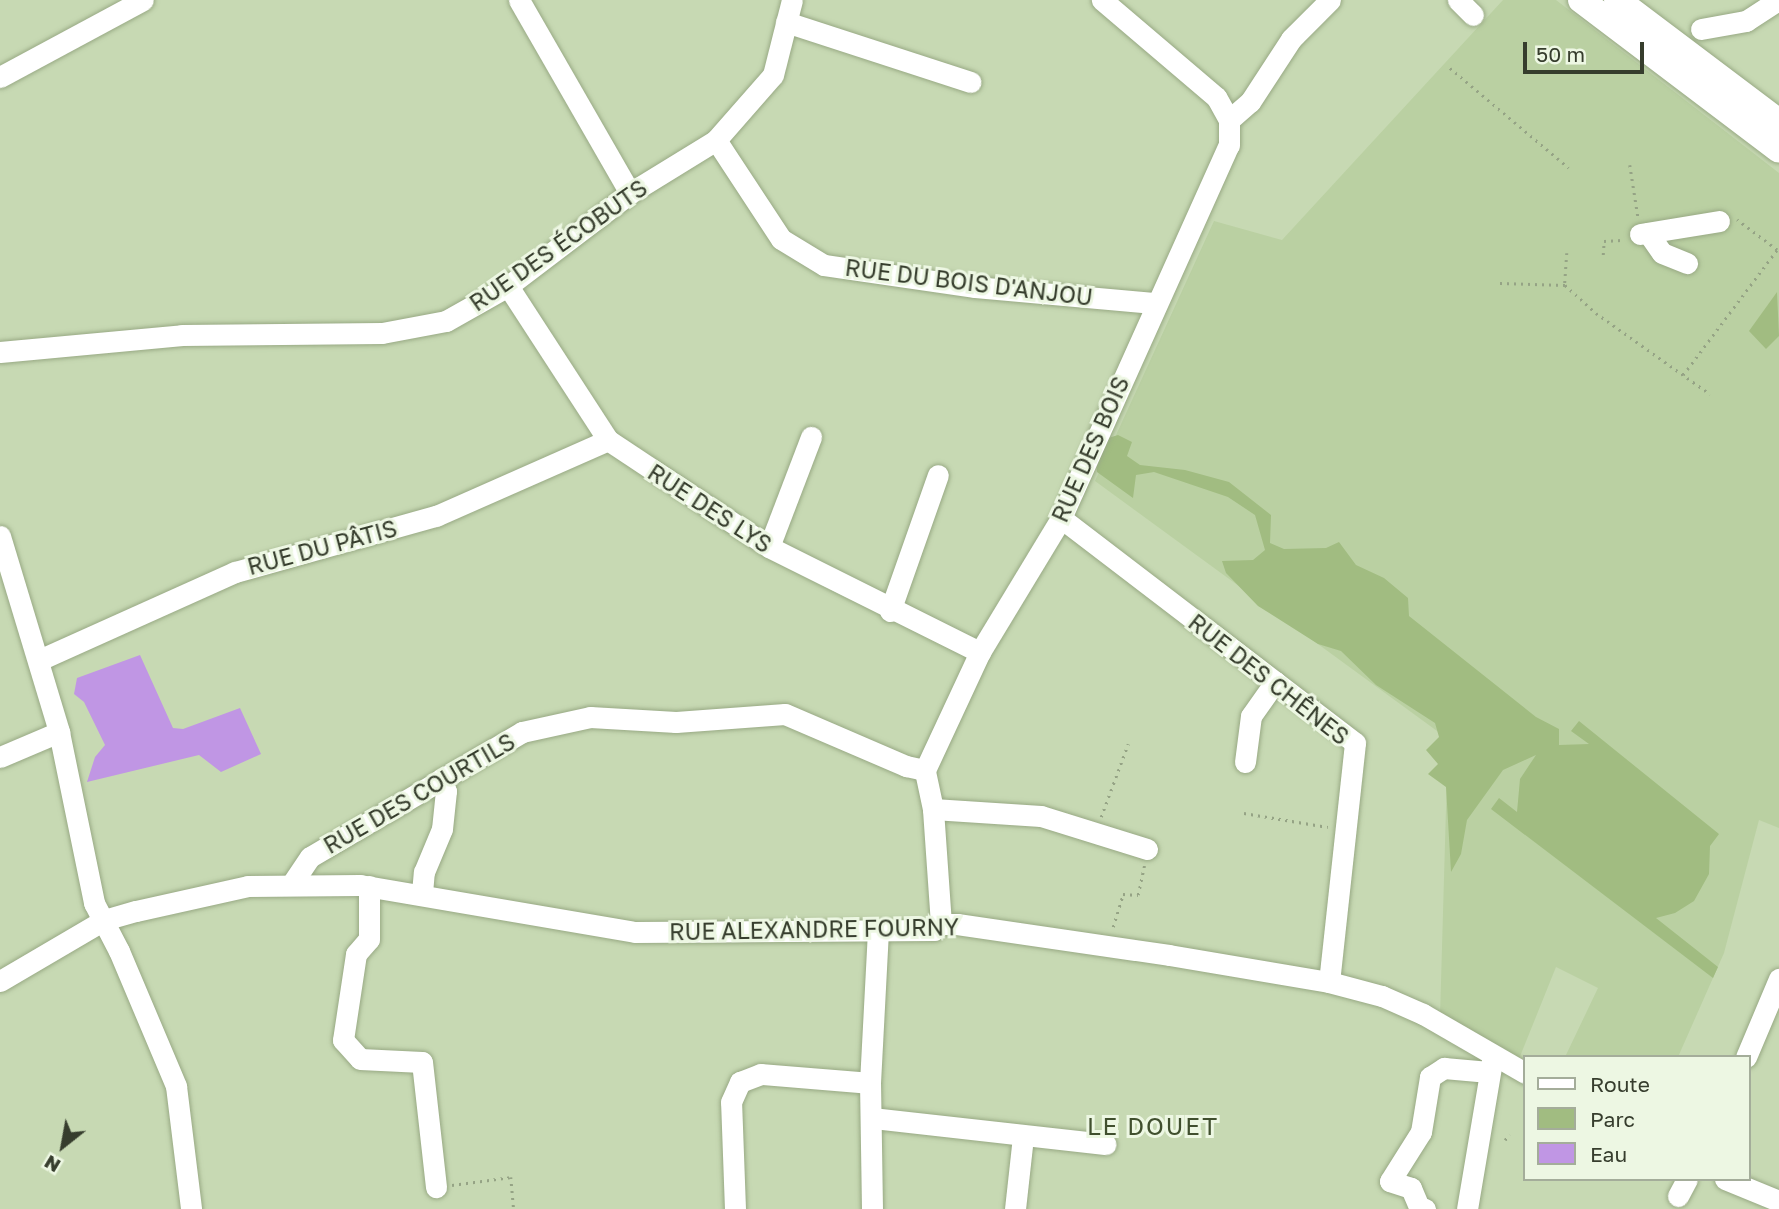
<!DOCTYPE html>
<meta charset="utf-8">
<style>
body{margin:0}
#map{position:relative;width:1779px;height:1209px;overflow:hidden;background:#c7d9b3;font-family:"Golos Text",sans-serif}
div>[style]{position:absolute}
.built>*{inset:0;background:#bad0a2}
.green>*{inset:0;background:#a1bc81}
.water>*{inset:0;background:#c096e4}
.path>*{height:2.5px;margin-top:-1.25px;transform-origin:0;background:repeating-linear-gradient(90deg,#95a385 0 2px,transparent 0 7px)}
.roads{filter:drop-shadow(0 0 2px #98a984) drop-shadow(0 0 2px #98a984)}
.minor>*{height:21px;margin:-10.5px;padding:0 10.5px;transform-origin:10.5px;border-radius:10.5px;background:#fff}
.major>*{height:26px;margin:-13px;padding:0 13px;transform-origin:13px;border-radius:13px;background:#fff}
span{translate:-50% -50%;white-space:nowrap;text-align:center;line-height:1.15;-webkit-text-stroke:6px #edf7e3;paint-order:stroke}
.street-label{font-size:23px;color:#363d2d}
.neighbourhood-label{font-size:24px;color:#404f2e;letter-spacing:2px}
.legend{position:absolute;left:1523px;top:1055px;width:228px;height:126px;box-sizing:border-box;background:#edf7e3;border:2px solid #a4ad9a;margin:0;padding:9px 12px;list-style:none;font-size:21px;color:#363d2d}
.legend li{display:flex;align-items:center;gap:14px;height:35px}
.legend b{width:35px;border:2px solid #a4ad9a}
.north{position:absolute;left:28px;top:1111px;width:70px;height:70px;-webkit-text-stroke:5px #edf7e3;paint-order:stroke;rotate:211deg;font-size:19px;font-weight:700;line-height:28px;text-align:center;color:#363d2d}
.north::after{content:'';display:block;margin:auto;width:24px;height:32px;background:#363d2d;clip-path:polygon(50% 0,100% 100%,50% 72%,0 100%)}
.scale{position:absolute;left:1523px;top:42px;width:121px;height:32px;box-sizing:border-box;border:4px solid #363d2d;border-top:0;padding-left:9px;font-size:21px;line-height:24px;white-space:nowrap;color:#363d2d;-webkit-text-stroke:5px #edf7e3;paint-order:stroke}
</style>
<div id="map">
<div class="built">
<i style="clip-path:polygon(1503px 0,1556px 0,1779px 173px,1779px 828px,1759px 820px,1724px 953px,1678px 1057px,1565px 1057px,1598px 988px,1556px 967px,1519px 1059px,1440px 1017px,1448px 739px,1095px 481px,1214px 221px,1282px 240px)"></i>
</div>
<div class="green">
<i style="clip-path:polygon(1777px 292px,1779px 336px,1766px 349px,1749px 331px)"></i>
<i style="clip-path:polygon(1118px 435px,1132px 442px,1127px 456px,1140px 465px,1185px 470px,1229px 482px,1271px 515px,1270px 543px,1284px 549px,1326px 548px,1339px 542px,1356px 565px,1384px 578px,1408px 598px,1409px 616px,1536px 717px,1559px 729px,1559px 745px,1589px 744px,1571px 731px,1579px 721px,1719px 834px,1710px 846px,1709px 874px,1694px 901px,1675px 913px,1656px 918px,1718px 967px,1713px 978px,1491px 809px,1499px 798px,1517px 812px,1520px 779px,1536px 755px,1503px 770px,1467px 820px,1461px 854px,1451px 872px,1446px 787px,1428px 774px,1438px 764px,1426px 750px,1439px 737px,1435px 723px,1376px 685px,1341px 651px,1318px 644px,1258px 606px,1226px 573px,1222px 561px,1253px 560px,1265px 550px,1255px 515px,1228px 497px,1154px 472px,1136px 475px,1133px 498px,1097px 472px,1095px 454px,1105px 439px)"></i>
</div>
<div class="water">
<i style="clip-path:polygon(140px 655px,173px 728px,183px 729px,240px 708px,261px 754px,221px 772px,199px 755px,87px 782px,95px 757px,105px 745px,84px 702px,74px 694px,77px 678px)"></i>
</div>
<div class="path">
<i style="left:1450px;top:68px;width:155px;rotate:40deg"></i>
<i style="left:1630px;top:165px;width:52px;rotate:81.1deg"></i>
<i style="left:1567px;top:253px;width:32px;rotate:94deg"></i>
<i style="left:1565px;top:285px;width:42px;rotate:42.1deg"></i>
<i style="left:1596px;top:313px;width:140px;rotate:35.4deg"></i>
<i style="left:1603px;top:255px;width:14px;rotate:-86deg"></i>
<i style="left:1604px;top:241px;width:18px;rotate:-3deg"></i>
<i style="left:1500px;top:283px;width:65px;rotate:1.8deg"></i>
<i style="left:1683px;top:375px;width:156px;rotate:-53.1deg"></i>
<i style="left:1777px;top:250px;width:50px;rotate:-143.1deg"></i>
<i style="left:1244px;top:813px;width:85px;rotate:9.5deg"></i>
<i style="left:1101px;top:817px;width:78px;rotate:-69.7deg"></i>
<i style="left:1113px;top:927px;width:34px;rotate:-73deg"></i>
<i style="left:1123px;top:894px;width:15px;rotate:4deg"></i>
<i style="left:1138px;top:895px;width:30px;rotate:-78deg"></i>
<i style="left:1505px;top:1140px;width:7px;rotate:-56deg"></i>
<i style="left:452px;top:1185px;width:60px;rotate:-7.7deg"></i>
<i style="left:511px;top:1177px;width:32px;rotate:85deg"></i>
</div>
<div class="roads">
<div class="minor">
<i style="left:519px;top:0;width:223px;rotate:60.1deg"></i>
<i style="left:1458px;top:0;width:21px;rotate:45deg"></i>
<i style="left:786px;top:22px;width:194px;rotate:18deg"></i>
<i style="left:1701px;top:29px;width:46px;rotate:-10.1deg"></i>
<i style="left:1746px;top:21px;width:38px;rotate:-33deg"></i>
<i style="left:0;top:77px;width:162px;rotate:-28.3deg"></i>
<i style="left:1229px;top:120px;width:28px;rotate:-41deg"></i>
<i style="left:1250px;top:102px;width:75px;rotate:-56.9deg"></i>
<i style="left:1291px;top:39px;width:55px;rotate:-45deg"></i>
<i style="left:716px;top:140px;width:118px;rotate:56.7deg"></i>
<i style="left:781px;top:239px;width:50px;rotate:31.2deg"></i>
<i style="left:824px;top:265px;width:153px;rotate:8.3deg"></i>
<i style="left:975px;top:287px;width:182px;rotate:5.1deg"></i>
<i style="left:1648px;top:233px;width:24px;rotate:55deg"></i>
<i style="left:1662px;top:253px;width:27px;rotate:22deg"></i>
<i style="left:1640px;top:234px;width:80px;rotate:-9.3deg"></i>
<i style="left:508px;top:286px;width:184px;rotate:57deg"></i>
<i style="left:608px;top:440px;width:193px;rotate:33.6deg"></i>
<i style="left:769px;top:547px;width:236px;rotate:26.5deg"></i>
<i style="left:0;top:352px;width:183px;rotate:-5.3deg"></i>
<i style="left:182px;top:335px;width:200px;rotate:-0.6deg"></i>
<i style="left:382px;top:333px;width:65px;rotate:-10.6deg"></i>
<i style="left:446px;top:321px;width:71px;rotate:-29.4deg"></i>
<i style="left:508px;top:286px;width:153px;rotate:-37.3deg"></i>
<i style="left:630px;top:193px;width:101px;rotate:-31.6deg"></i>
<i style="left:716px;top:140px;width:86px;rotate:-48.8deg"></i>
<i style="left:773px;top:75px;width:77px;rotate:-75.8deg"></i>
<i style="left:1061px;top:518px;width:370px;rotate:37.4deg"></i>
<i style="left:1355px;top:743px;width:240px;rotate:96.2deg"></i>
<i style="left:0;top:536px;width:205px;rotate:73.2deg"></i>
<i style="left:59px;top:732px;width:175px;rotate:78.4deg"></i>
<i style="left:94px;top:903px;width:54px;rotate:62.5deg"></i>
<i style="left:119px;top:951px;width:147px;rotate:67.1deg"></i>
<i style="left:176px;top:1086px;width:124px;rotate:83deg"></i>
<i style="left:769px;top:547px;width:118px;rotate:-69.1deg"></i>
<i style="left:890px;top:611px;width:144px;rotate:-70.6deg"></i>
<i style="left:39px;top:660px;width:215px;rotate:-24.2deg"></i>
<i style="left:235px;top:572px;width:209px;rotate:-15.6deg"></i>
<i style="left:436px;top:516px;width:188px;rotate:-23.8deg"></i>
<i style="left:0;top:757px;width:64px;rotate:-23deg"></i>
<i style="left:1245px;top:762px;width:46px;rotate:-82.6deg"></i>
<i style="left:1251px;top:716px;width:42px;rotate:-54.8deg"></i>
<i style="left:933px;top:809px;width:108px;rotate:3.7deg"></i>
<i style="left:1041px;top:816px;width:111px;rotate:17.3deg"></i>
<i style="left:293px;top:882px;width:30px;rotate:-56deg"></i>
<i style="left:310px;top:857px;width:246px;rotate:-30.5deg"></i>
<i style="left:522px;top:732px;width:70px;rotate:-12.4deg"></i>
<i style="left:590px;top:717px;width:86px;rotate:3.3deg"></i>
<i style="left:676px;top:722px;width:109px;rotate:-4.2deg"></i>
<i style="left:785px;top:714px;width:132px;rotate:23.3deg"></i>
<i style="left:906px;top:766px;width:19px;rotate:12deg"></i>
<i style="left:369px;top:886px;width:53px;rotate:90deg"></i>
<i style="left:369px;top:939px;width:20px;rotate:131deg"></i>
<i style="left:356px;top:954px;width:87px;rotate:98.6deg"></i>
<i style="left:343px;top:1040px;width:25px;rotate:48deg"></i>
<i style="left:360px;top:1059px;width:62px;rotate:2.8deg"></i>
<i style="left:422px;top:1062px;width:126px;rotate:83.6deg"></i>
<i style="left:422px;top:893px;width:21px;rotate:-85deg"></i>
<i style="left:424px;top:872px;width:47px;rotate:-67.3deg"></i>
<i style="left:442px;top:829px;width:38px;rotate:-84deg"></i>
<i style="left:446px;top:791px;width:13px;rotate:-117deg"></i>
<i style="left:941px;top:924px;width:115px;rotate:-94deg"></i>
<i style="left:933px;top:809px;width:40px;rotate:-102deg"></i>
<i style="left:925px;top:770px;width:130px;rotate:-65deg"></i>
<i style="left:980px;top:652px;width:157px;rotate:-58.8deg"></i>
<i style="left:1061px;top:518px;width:409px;rotate:-65.8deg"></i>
<i style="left:1229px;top:145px;width:25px;rotate:-90deg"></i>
<i style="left:1229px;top:120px;width:26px;rotate:-119deg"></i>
<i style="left:1216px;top:97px;width:150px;rotate:-139.6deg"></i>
<i style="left:0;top:981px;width:121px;rotate:-30.4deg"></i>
<i style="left:104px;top:920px;width:33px;rotate:-16deg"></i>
<i style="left:136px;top:911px;width:115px;rotate:-12.6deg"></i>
<i style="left:248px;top:886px;width:112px;rotate:-0.5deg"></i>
<i style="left:360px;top:885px;width:279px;rotate:9.7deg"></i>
<i style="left:635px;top:932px;width:299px;rotate:-0.4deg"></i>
<i style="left:934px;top:930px;width:9px;rotate:-41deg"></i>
<i style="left:941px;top:924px;width:16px"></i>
<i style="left:957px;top:924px;width:214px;rotate:8.3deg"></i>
<i style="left:1169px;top:955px;width:162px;rotate:9.6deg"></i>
<i style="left:1329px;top:982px;width:55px;rotate:14.8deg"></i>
<i style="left:1382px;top:996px;width:45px;rotate:23.7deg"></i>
<i style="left:1423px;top:1014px;width:118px;rotate:30deg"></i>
<i style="left:1746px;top:1057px;width:85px;rotate:-67.1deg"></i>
<i style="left:873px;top:1118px;width:234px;rotate:6.4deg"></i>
<i style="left:1725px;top:1179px;width:58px;rotate:22.2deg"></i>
<i style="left:1678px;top:1196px;width:19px;rotate:-62deg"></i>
<i style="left:735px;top:1209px;width:107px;rotate:-92.1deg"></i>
<i style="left:731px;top:1102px;width:22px;rotate:-66deg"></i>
<i style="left:740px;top:1082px;width:22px;rotate:-21deg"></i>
<i style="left:761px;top:1074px;width:109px;rotate:4.7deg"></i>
<i style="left:872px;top:1209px;width:126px;rotate:-90.9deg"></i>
<i style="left:870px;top:1083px;width:153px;rotate:-87deg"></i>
<i style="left:1015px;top:1209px;width:73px;rotate:-83.7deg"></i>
<i style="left:1425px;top:1209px;width:6px;rotate:-162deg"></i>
<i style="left:1419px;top:1207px;width:21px;rotate:-113deg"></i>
<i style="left:1411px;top:1188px;width:22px;rotate:-162deg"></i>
<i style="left:1390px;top:1181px;width:58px;rotate:-57.7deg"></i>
<i style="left:1421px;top:1132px;width:56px;rotate:-80.7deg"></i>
<i style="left:1430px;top:1077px;width:17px;rotate:-33deg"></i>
<i style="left:1444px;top:1068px;width:45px;rotate:5.1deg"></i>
<i style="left:1467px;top:1209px;width:150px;rotate:-80.4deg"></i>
</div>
<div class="major">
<i style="left:1581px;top:0;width:248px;rotate:37.1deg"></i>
<i style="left:1617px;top:0;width:203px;rotate:37deg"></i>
</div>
</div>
<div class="street-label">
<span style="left:558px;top:245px;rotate:-35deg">RUE DES ÉCOBUTS</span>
<span style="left:969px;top:282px;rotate:7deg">RUE DU BOIS D'ANJOU</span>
<span style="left:1090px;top:449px;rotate:-66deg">RUE DES BOIS</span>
<span style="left:710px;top:508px;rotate:33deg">RUE DES LYS</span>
<span style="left:322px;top:547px;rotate:-15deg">RUE DU PÂTIS</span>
<span style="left:1269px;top:679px;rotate:38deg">RUE DES CHÊNES</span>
<span style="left:419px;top:793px;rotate:-30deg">RUE DES COURTILS</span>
<span style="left:814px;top:929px;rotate:-1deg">RUE ALEXANDRE FOURNY</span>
</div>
<div class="neighbourhood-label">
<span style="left:1153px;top:1126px">LE DOUET</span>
</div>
<ul class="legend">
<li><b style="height:9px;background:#fff"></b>Route</li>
<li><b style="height:19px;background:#a1bc81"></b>Parc</li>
<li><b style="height:19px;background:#c096e4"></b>Eau</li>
</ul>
<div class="north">N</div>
<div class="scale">50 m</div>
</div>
